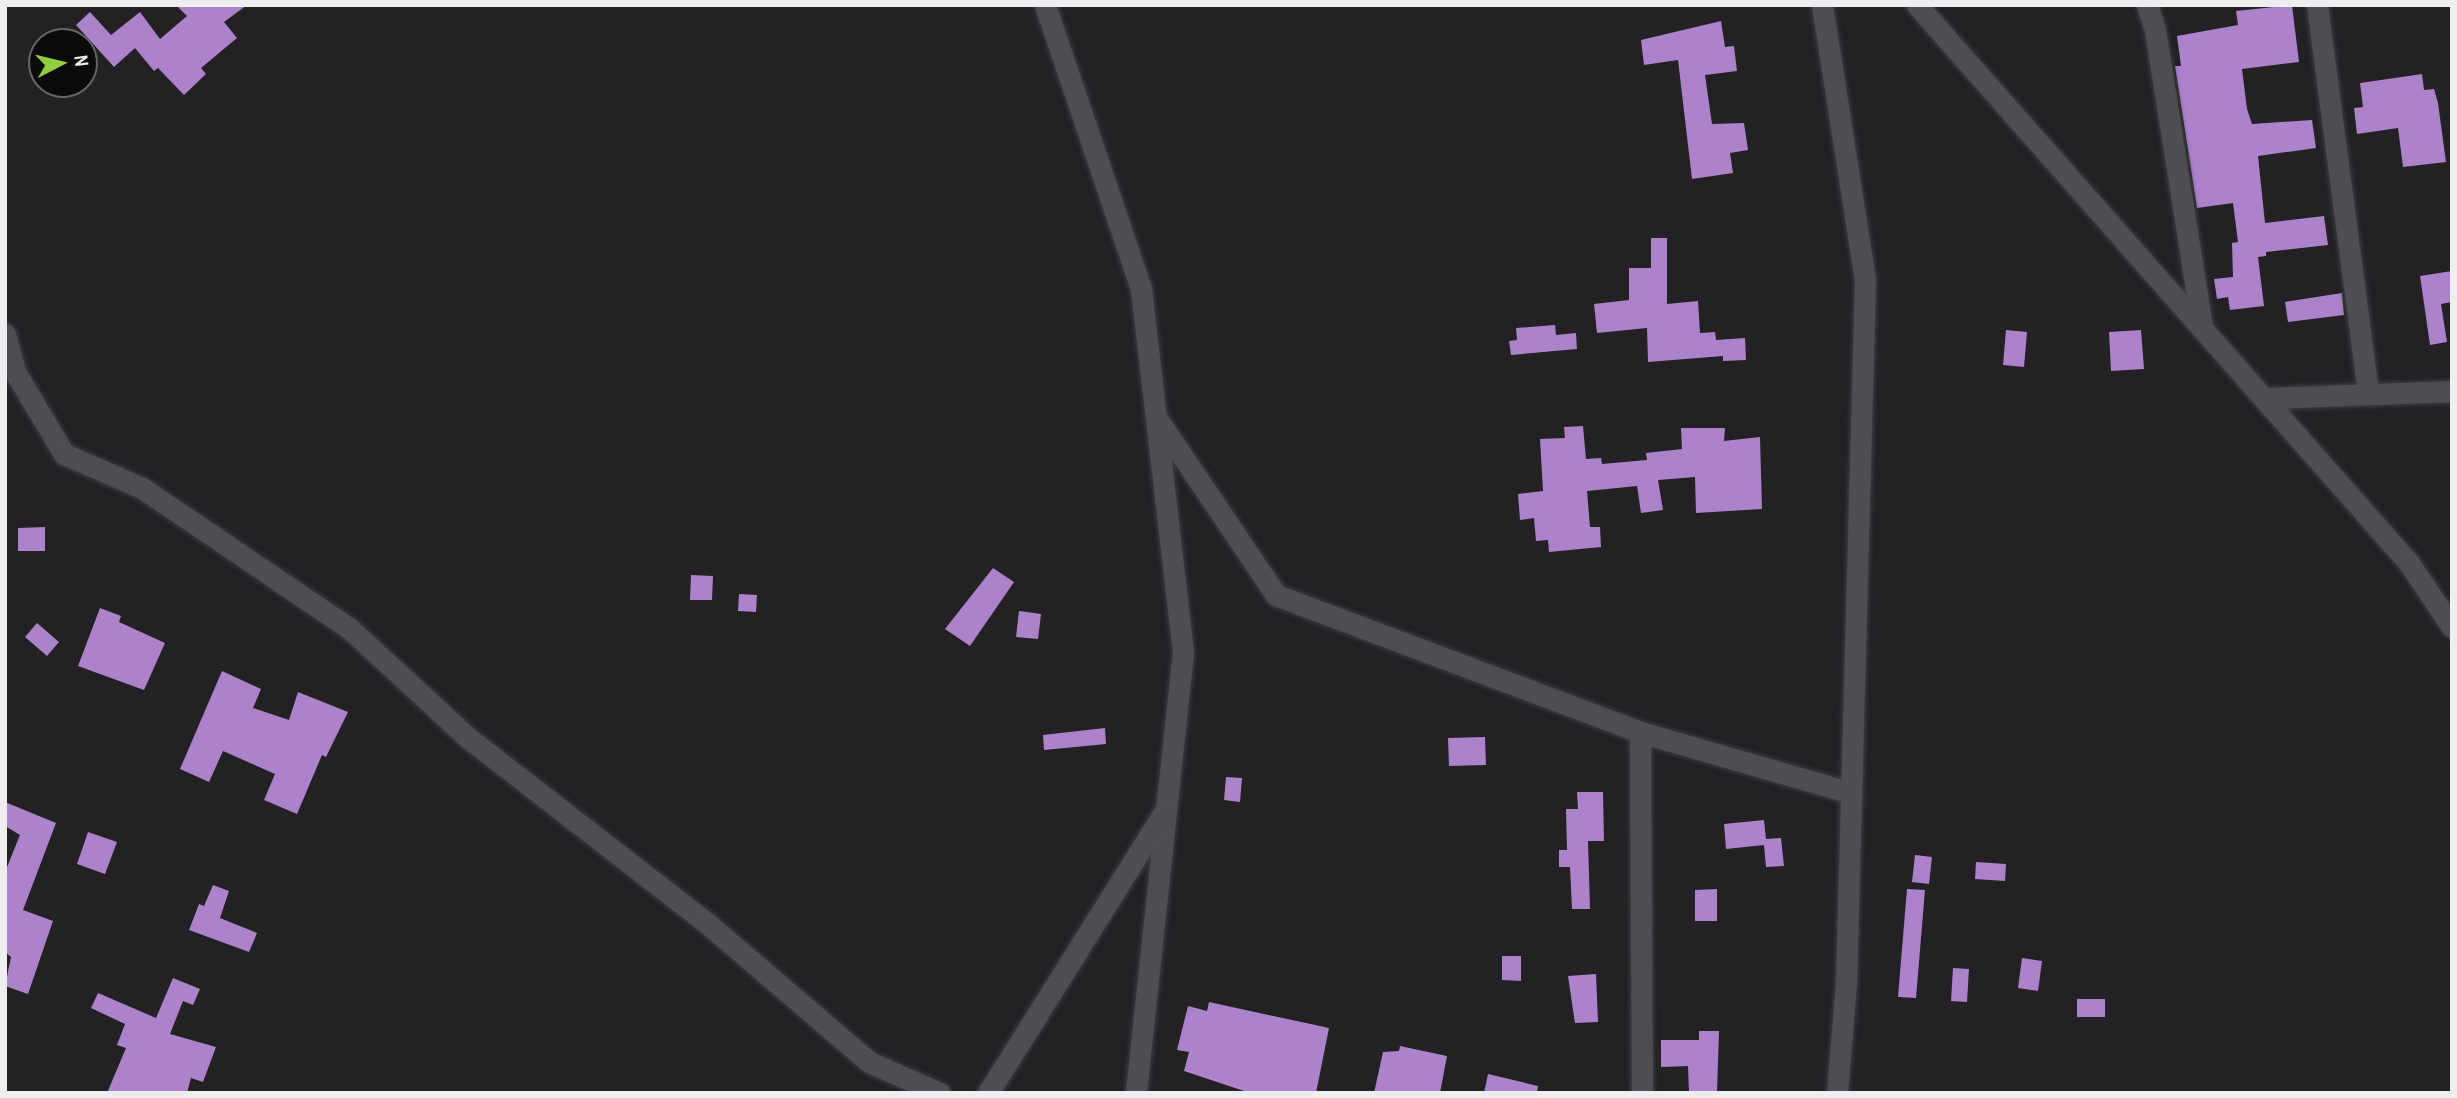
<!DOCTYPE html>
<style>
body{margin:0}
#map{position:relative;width:2457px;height:1098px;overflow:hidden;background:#232124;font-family:"Archivo Narrow",sans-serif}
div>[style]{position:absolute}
.building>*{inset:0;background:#ac82cb}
.roads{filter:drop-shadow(0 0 2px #3e3d40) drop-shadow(0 0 2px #3e3d40)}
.minor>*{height:21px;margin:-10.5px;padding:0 10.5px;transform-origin:10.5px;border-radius:10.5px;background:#4f4d51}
span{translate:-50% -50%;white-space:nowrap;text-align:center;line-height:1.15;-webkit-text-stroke:7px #0c0b0c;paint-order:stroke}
.frame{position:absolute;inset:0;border:7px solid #eeedef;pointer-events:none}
.north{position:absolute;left:28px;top:28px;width:70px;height:70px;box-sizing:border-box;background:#0c0b0c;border:2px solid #666567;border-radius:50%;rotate:83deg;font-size:19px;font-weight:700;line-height:28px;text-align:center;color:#eeedef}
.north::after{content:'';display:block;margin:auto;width:24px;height:32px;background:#91cd40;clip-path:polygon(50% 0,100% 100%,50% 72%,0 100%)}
</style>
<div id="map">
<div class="building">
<i style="clip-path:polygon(176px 5px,247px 5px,224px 22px,237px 38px,201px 68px,206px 74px,184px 95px,158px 68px,154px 71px,135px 48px,114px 67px,76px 25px,90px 12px,111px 35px,140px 12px,160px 39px,187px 16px)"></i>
<i style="clip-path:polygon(2292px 5px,2299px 62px,2242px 69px,2247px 109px,2252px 124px,2312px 120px,2316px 148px,2258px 156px,2265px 223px,2324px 216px,2328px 245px,2266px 252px,2266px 256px,2258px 257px,2264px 306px,2230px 310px,2228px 297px,2217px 299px,2214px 279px,2233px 277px,2232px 243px,2238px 242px,2233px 203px,2197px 208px,2175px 66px,2181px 66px,2177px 36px,2238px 25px,2236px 11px)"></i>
<i style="clip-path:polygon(1721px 21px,1725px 47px,1734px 46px,1737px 71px,1705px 75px,1712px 124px,1744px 123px,1748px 150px,1730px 153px,1733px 173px,1692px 179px,1678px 60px,1644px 65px,1641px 40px)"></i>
<i style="clip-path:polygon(2422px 74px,2424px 90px,2434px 89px,2438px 103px,2446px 162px,2403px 167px,2398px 128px,2357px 134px,2354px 108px,2363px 107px,2360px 83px)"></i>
<i style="clip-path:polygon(1651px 238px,1667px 238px,1667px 304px,1698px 301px,1700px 333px,1715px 332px,1716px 340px,1745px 338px,1746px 360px,1723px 361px,1723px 356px,1648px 362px,1647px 328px,1597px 333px,1594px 304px,1629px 300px,1629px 268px,1651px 268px)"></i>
<i style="clip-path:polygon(2452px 271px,2452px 302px,2441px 304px,2447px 342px,2430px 345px,2420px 276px)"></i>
<i style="clip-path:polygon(2342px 293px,2344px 315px,2288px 322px,2285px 302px)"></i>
<i style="clip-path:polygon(1555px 325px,1556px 335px,1576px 333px,1577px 349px,1511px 355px,1509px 341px,1517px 340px,1516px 328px)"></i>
<i style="clip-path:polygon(2006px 330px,2027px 332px,2024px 367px,2003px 365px)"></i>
<i style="clip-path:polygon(2141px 330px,2144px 369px,2111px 371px,2109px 332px)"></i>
<i style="clip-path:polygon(1583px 426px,1586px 459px,1601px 458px,1602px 464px,1647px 460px,1646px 453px,1682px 449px,1681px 428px,1725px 428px,1724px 441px,1760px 437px,1762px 509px,1696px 513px,1695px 477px,1658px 480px,1663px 510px,1641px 513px,1637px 486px,1587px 491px,1590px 527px,1600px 527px,1601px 547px,1549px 552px,1548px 540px,1536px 541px,1534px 518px,1520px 520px,1518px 494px,1543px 491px,1540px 439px,1565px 438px,1564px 427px)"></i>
<i style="clip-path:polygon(45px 527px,45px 551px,18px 551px,18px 528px)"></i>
<i style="clip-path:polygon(993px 568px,1014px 582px,970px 646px,945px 629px)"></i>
<i style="clip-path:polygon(691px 575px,713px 576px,712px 600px,690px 600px)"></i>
<i style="clip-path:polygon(739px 594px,757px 595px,756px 612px,738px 611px)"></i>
<i style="clip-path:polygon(100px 608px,121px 616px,119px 622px,165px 643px,144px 690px,78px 666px)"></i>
<i style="clip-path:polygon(1019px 611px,1041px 614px,1038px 639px,1016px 637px)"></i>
<i style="clip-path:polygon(37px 623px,59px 642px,47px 656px,25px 637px)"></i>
<i style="clip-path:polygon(222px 671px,261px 689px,253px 708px,289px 720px,298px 692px,348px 712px,326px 757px,322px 755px,297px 814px,264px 800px,275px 774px,223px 751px,209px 782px,180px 769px)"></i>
<i style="clip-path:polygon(1105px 728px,1106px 744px,1044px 750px,1043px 735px)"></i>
<i style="clip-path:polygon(1485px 737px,1486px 765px,1449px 766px,1448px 738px)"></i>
<i style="clip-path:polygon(1226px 777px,1242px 778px,1240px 802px,1224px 800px)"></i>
<i style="clip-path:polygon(1577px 792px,1603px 792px,1604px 841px,1588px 841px,1590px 909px,1572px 909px,1570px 867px,1559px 867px,1559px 850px,1567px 850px,1566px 809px,1578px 809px)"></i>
<i style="clip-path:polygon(5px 802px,56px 823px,23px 910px,53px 921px,28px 994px,5px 986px,11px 957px,5px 952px,5px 872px,20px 835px,5px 826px)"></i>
<i style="clip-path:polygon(1764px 820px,1766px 839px,1781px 838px,1784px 866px,1766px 867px,1764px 845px,1726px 849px,1724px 824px)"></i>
<i style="clip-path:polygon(88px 832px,117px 842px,105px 874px,77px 864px)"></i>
<i style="clip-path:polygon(1915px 855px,1932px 857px,1929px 884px,1912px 882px)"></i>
<i style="clip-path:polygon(1976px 862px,2006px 864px,2005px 881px,1975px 879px)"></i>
<i style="clip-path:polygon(213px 885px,229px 891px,220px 918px,257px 933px,249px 952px,189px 930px,199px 904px,204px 906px)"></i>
<i style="clip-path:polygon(1717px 889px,1717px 921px,1695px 921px,1695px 890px)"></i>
<i style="clip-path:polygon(1907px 889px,1925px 890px,1916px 998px,1898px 997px)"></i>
<i style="clip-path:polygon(1502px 956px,1521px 956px,1521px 981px,1502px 980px)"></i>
<i style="clip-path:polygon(2022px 958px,2042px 961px,2038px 991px,2018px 988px)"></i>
<i style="clip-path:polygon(1953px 968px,1969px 969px,1967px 1002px,1951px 1001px)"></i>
<i style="clip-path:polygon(1596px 974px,1598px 1022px,1575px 1023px,1568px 976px)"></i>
<i style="clip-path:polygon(173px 978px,200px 989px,193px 1005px,183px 1001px,170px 1034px,216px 1047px,203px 1082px,191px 1078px,187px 1093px,107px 1093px,126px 1048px,117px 1045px,125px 1024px,91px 1008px,98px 993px,156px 1018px)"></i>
<i style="clip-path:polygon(2077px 999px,2105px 999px,2105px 1017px,2077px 1017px)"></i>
<i style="clip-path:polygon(1209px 1002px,1329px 1028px,1316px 1093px,1250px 1093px,1184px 1071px,1189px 1052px,1177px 1050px,1188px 1006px,1207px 1011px)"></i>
<i style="clip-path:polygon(1699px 1031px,1719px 1031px,1717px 1093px,1689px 1093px,1688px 1066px,1661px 1067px,1661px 1040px,1699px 1040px)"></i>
<i style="clip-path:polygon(1400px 1046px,1447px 1056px,1440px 1093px,1374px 1093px,1383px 1052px,1399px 1051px)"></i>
<i style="clip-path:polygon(1488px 1074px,1538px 1086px,1537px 1093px,1484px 1093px)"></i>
</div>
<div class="roads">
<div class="minor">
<i style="left:1045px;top:5px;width:300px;rotate:71.3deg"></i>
<i style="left:1141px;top:289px;width:365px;rotate:83.4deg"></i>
<i style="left:1183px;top:652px;width:443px;rotate:96.1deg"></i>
<i style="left:1822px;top:5px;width:279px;rotate:81.1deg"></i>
<i style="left:1865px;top:281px;width:701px;rotate:91.55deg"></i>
<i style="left:1846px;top:982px;width:111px;rotate:94.6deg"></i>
<i style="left:1917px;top:5px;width:744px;rotate:48.6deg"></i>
<i style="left:2409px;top:563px;width:77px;rotate:56.1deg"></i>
<i style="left:2147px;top:5px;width:26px;rotate:72deg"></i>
<i style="left:2155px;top:30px;width:300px;rotate:81deg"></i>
<i style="left:2317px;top:5px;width:392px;rotate:82.5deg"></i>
<i style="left:5px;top:334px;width:39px;rotate:75deg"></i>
<i style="left:15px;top:372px;width:96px;rotate:59.1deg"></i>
<i style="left:64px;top:454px;width:85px;rotate:23.6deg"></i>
<i style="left:142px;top:488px;width:250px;rotate:34.1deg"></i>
<i style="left:349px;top:628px;width:161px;rotate:42.7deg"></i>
<i style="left:467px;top:737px;width:304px;rotate:37.8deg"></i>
<i style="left:707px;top:923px;width:213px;rotate:40.6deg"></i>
<i style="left:869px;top:1062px;width:77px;rotate:23.6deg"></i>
<i style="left:2265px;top:398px;width:187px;rotate:-2.1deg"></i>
<i style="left:1158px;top:420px;width:211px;rotate:56deg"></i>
<i style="left:1276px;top:595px;width:389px;rotate:20.6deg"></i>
<i style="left:1640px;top:732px;width:220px;rotate:16.1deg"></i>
<i style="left:1640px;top:732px;width:361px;rotate:89.7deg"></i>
<i style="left:988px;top:1093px;width:333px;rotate:-57.9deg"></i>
</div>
</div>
<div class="frame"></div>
<div class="north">N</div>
</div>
